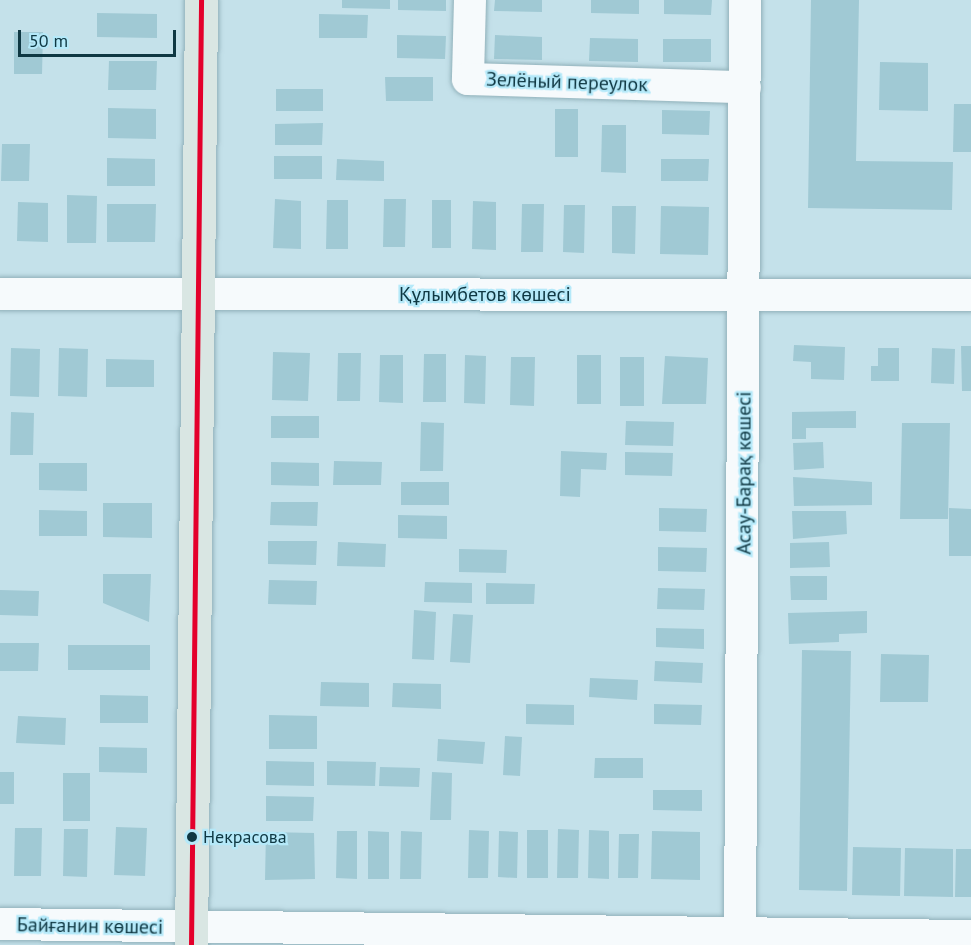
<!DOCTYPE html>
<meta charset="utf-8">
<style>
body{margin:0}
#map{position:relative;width:971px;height:945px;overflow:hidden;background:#c4e1ea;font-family:"PT Sans",sans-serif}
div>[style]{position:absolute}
.building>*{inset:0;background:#a0c9d4}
.roads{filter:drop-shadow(0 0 2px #91b1ba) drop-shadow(0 0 2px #91b1ba)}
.minor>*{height:32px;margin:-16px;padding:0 16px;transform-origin:16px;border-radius:16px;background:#f6fafc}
.major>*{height:33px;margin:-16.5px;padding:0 16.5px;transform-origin:16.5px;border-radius:16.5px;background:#d9e6e3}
.bus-1>*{height:4.5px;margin:-2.25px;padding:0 2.25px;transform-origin:2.25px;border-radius:2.25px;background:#e4002b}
.dots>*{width:16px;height:16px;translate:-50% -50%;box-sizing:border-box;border:3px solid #b5e9f9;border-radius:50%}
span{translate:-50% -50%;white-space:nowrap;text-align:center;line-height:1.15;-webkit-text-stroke:4.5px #b5e9f9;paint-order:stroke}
.bus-label{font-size:18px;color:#0f3843}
.left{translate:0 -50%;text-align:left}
.street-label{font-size:20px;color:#0f3843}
.scale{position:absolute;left:18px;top:30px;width:158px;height:27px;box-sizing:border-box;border:3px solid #0f3843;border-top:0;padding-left:8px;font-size:18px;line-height:21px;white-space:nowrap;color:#0f3843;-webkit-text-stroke:4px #b5e9f9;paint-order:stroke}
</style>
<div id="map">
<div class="building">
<i style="clip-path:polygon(342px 0,390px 0,390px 9px,342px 8px)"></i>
<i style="clip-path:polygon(398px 0,446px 0,446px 11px,398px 10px)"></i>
<i style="clip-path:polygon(495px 0,542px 0,542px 12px,494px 11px)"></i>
<i style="clip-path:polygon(591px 0,639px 0,639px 14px,591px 13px)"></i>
<i style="clip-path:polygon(664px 0,712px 0,711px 15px,664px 14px)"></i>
<i style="clip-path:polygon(811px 0,859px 0,856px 161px,953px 162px,952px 210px,808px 208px)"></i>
<i style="clip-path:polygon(97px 13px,157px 14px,157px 38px,97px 37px)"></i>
<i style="clip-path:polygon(319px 14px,368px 15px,367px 38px,319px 38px)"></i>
<i style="clip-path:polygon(14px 32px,43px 32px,42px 74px,14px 74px)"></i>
<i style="clip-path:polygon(397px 35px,446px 36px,445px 59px,397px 58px)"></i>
<i style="clip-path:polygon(495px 35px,542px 37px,542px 60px,494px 59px)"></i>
<i style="clip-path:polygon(590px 38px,638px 39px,638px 62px,589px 61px)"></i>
<i style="clip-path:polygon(663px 39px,711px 39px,711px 62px,663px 62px)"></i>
<i style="clip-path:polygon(109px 61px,157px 61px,156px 90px,108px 90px)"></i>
<i style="clip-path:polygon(880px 62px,928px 63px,928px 111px,879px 110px)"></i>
<i style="clip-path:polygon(385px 77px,433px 77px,433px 101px,386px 101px)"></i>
<i style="clip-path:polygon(276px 89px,323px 89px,323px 111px,276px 111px)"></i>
<i style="clip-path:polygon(954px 104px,971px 104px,971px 152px,953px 152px)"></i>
<i style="clip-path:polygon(108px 108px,156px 109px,156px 139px,108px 138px)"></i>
<i style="clip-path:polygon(555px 109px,578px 109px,578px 157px,555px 157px)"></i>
<i style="clip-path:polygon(662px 110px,710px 111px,709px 135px,662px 134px)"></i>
<i style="clip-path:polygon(323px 123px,322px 145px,275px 145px,275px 124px)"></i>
<i style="clip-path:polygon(602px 125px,626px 125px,626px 173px,601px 172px)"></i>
<i style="clip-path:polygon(2px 144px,30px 144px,29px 181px,1px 181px)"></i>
<i style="clip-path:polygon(274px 156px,322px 156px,322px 179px,274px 179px)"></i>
<i style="clip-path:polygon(107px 158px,155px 159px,155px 186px,107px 186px)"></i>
<i style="clip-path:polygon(337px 159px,384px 161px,384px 181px,336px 180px)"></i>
<i style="clip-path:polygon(661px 159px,709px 159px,708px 181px,661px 181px)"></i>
<i style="clip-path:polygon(67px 195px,97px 196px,96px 243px,67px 243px)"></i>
<i style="clip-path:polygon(275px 199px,301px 201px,301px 249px,273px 248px)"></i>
<i style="clip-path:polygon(384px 199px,406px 199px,405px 247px,383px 247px)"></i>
<i style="clip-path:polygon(327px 200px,348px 200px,348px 249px,326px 249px)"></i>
<i style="clip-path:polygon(432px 200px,451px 200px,451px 248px,432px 248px)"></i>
<i style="clip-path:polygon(473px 201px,496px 202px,496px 250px,472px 249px)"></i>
<i style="clip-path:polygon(18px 202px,48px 203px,48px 242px,17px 241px)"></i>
<i style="clip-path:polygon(107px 204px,156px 204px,155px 242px,107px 242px)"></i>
<i style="clip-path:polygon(522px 204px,544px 204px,543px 252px,521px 252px)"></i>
<i style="clip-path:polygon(564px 205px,585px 205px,584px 253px,563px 252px)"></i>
<i style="clip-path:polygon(612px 206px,636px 206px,635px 254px,612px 253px)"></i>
<i style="clip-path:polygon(661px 206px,709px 207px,708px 255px,660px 254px)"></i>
<i style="clip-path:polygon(794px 345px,845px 347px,844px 380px,811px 379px,811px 362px,793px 361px)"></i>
<i style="clip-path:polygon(961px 346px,971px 346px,971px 391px,962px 391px)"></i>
<i style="clip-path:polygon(11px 348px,40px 349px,39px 397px,10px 396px)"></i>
<i style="clip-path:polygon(59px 348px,88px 349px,87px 397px,58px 396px)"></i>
<i style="clip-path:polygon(878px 348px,899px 348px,899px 381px,871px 381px,871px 366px,878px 366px)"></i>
<i style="clip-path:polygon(932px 348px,955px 349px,954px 384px,931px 383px)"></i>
<i style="clip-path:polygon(273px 352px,310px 353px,308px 401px,272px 400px)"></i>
<i style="clip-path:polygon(338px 353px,361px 353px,360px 401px,337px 401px)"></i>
<i style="clip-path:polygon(424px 354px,446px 354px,446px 402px,423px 402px)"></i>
<i style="clip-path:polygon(380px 355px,403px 355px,403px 403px,379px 402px)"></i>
<i style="clip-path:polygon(465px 355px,486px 356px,485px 404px,464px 403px)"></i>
<i style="clip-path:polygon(577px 355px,601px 355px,601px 404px,577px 404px)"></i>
<i style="clip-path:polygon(665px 356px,708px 358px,706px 404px,662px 404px)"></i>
<i style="clip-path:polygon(511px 357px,535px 357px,534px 406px,510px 405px)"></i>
<i style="clip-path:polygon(620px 357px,644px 357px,644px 406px,620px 406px)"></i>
<i style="clip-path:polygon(106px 359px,154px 360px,154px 387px,106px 387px)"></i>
<i style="clip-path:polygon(856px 411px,856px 428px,806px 428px,806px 439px,792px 439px,792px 412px)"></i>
<i style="clip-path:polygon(11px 412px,34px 413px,33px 455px,10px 455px)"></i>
<i style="clip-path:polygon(271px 416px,319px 416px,319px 438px,271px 438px)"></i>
<i style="clip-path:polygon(626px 421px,674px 422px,673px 446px,625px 445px)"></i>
<i style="clip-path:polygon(421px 422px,444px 423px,443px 471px,420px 471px)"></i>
<i style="clip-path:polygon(902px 423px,950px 423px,948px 519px,900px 519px)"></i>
<i style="clip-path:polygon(823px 442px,824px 468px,794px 470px,793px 443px)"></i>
<i style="clip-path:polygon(561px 451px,607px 453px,606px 470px,581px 469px,580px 497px,560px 496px)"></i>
<i style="clip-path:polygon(625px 452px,673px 453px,672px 476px,625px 475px)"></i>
<i style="clip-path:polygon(334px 461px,382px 462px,381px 485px,333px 485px)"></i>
<i style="clip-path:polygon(271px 462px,319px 463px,319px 486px,271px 485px)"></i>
<i style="clip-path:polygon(39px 463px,87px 463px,87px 491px,39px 490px)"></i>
<i style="clip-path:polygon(793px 477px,872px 482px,872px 505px,794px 506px)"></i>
<i style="clip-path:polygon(401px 482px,449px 482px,449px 505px,401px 505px)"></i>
<i style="clip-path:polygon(271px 502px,318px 502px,317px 526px,270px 525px)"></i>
<i style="clip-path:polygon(103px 503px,152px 503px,152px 538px,103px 537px)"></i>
<i style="clip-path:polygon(659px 508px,707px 509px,706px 532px,659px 531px)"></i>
<i style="clip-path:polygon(949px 508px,971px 509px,971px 556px,949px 556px)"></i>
<i style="clip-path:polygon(39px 510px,87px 511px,87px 536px,39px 536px)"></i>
<i style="clip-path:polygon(792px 511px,846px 511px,847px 534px,793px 539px)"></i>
<i style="clip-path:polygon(398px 515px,447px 516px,447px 539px,398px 538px)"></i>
<i style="clip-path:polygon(268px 541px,317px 541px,316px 565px,268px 564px)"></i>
<i style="clip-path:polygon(338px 542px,386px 544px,385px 567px,337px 566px)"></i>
<i style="clip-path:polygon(829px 542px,830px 567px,790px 568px,790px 543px)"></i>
<i style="clip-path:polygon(658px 547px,707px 548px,706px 572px,658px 571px)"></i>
<i style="clip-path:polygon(459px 549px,507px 550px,506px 573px,459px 572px)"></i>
<i style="clip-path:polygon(103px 574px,151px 574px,149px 622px,103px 603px)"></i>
<i style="clip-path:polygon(790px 576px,827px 576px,827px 600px,791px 600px)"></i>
<i style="clip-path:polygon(269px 580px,317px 581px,316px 605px,268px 604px)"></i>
<i style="clip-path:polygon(425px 582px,472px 583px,472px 603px,424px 602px)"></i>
<i style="clip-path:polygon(486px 583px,535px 584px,534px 604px,486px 604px)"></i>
<i style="clip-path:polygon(658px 588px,705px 589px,704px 610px,657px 609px)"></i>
<i style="clip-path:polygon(0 590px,39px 591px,38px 616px,0 615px)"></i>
<i style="clip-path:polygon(414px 610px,436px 612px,434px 660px,412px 659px)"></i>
<i style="clip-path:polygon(867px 611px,867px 633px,839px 634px,839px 642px,789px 644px,788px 613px)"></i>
<i style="clip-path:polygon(453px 614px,473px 615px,470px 663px,450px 662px)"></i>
<i style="clip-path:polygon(656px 628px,704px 629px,704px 649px,656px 647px)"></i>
<i style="clip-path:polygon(0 643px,39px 643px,38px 671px,0 671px)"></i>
<i style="clip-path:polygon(68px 645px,150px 645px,150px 670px,68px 670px)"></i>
<i style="clip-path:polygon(802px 650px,851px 651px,847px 891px,799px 890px)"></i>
<i style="clip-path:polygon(881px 654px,929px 655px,928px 702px,880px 702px)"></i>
<i style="clip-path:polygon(655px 661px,703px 663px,702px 683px,654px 681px)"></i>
<i style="clip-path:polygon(590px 678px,638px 680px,637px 700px,589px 697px)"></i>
<i style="clip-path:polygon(321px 682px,369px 683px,369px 707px,320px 706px)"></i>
<i style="clip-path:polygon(393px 683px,441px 684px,441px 709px,392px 707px)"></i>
<i style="clip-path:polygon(100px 695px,148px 696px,148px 723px,100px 723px)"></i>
<i style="clip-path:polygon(526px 704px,574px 705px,574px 725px,526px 724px)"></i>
<i style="clip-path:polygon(654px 704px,702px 705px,701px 725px,654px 724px)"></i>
<i style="clip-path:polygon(269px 715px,317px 716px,317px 749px,269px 749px)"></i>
<i style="clip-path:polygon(18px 716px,66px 718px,65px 745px,16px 743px)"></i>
<i style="clip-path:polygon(505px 736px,522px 737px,520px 776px,503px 775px)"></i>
<i style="clip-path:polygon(438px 739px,485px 742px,483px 764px,437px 761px)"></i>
<i style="clip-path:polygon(99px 747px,147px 748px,147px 773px,99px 772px)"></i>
<i style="clip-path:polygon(595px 758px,643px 758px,643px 778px,594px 778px)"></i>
<i style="clip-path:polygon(266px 761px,314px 762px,314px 786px,266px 785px)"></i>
<i style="clip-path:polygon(327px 761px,376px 762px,375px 786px,327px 785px)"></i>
<i style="clip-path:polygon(380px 767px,420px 768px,419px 787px,379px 786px)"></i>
<i style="clip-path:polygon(0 772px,14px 772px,14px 804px,0 804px)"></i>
<i style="clip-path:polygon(432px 772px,452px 773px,451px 820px,430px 820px)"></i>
<i style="clip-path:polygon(63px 773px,90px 773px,90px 821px,63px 821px)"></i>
<i style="clip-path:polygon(653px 790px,702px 790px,702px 811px,653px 810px)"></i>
<i style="clip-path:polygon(266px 796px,314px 797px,313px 821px,266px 821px)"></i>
<i style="clip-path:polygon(116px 827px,147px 828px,145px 876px,114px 875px)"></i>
<i style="clip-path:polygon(15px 828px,42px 828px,41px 876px,14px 876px)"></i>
<i style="clip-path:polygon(64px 829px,88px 829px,87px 877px,63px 876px)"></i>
<i style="clip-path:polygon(558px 829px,579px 830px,578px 878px,557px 878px)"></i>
<i style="clip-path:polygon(469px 830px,489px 831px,488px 878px,468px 878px)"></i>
<i style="clip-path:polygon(527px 830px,548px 830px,548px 878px,527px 878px)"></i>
<i style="clip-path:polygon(589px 830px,609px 831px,609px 879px,588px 878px)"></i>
<i style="clip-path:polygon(337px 831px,357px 831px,357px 879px,336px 878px)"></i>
<i style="clip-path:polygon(368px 831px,389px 832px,389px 879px,368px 879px)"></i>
<i style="clip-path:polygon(401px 831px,422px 832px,421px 879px,400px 879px)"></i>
<i style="clip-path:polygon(499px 831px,518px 832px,517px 878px,498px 877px)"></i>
<i style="clip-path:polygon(652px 831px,700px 832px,700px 880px,651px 879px)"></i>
<i style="clip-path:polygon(266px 832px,314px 833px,315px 879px,265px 880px)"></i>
<i style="clip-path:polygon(619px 834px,639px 834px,638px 878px,618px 878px)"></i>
<i style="clip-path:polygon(853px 847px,901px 848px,900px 896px,852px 895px)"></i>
<i style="clip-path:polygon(905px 848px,953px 849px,953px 897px,904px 896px)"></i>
<i style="clip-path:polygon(956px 849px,971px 849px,971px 897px,955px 897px)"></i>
</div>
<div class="roads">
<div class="minor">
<i style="left:470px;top:0;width:79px;rotate:91.5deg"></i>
<i style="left:468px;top:79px;width:277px;rotate:1.7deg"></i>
<i style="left:0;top:294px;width:971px;rotate:0.06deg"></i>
<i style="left:0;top:924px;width:971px;rotate:0.71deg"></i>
<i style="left:740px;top:945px;width:945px;rotate:-89.7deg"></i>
</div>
<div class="major">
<i style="left:191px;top:945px;width:945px;rotate:-89.39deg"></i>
</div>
</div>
<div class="bus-1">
<i style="left:191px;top:945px;width:945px;rotate:-89.39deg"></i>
</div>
<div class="dots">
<i style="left:192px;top:837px;background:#0f3843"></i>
</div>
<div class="bus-label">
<span class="left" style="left:203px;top:837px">Некрасова</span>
</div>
<div class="street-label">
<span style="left:567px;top:82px;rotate:2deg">Зелёный переулок</span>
<span style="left:485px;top:294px">Құлымбетов көшесі</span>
<span style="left:744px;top:473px;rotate:-90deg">Асау-Барақ көшесі</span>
<span style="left:90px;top:926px;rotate:1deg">Байғанин көшесі</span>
</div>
<div class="scale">50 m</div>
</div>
